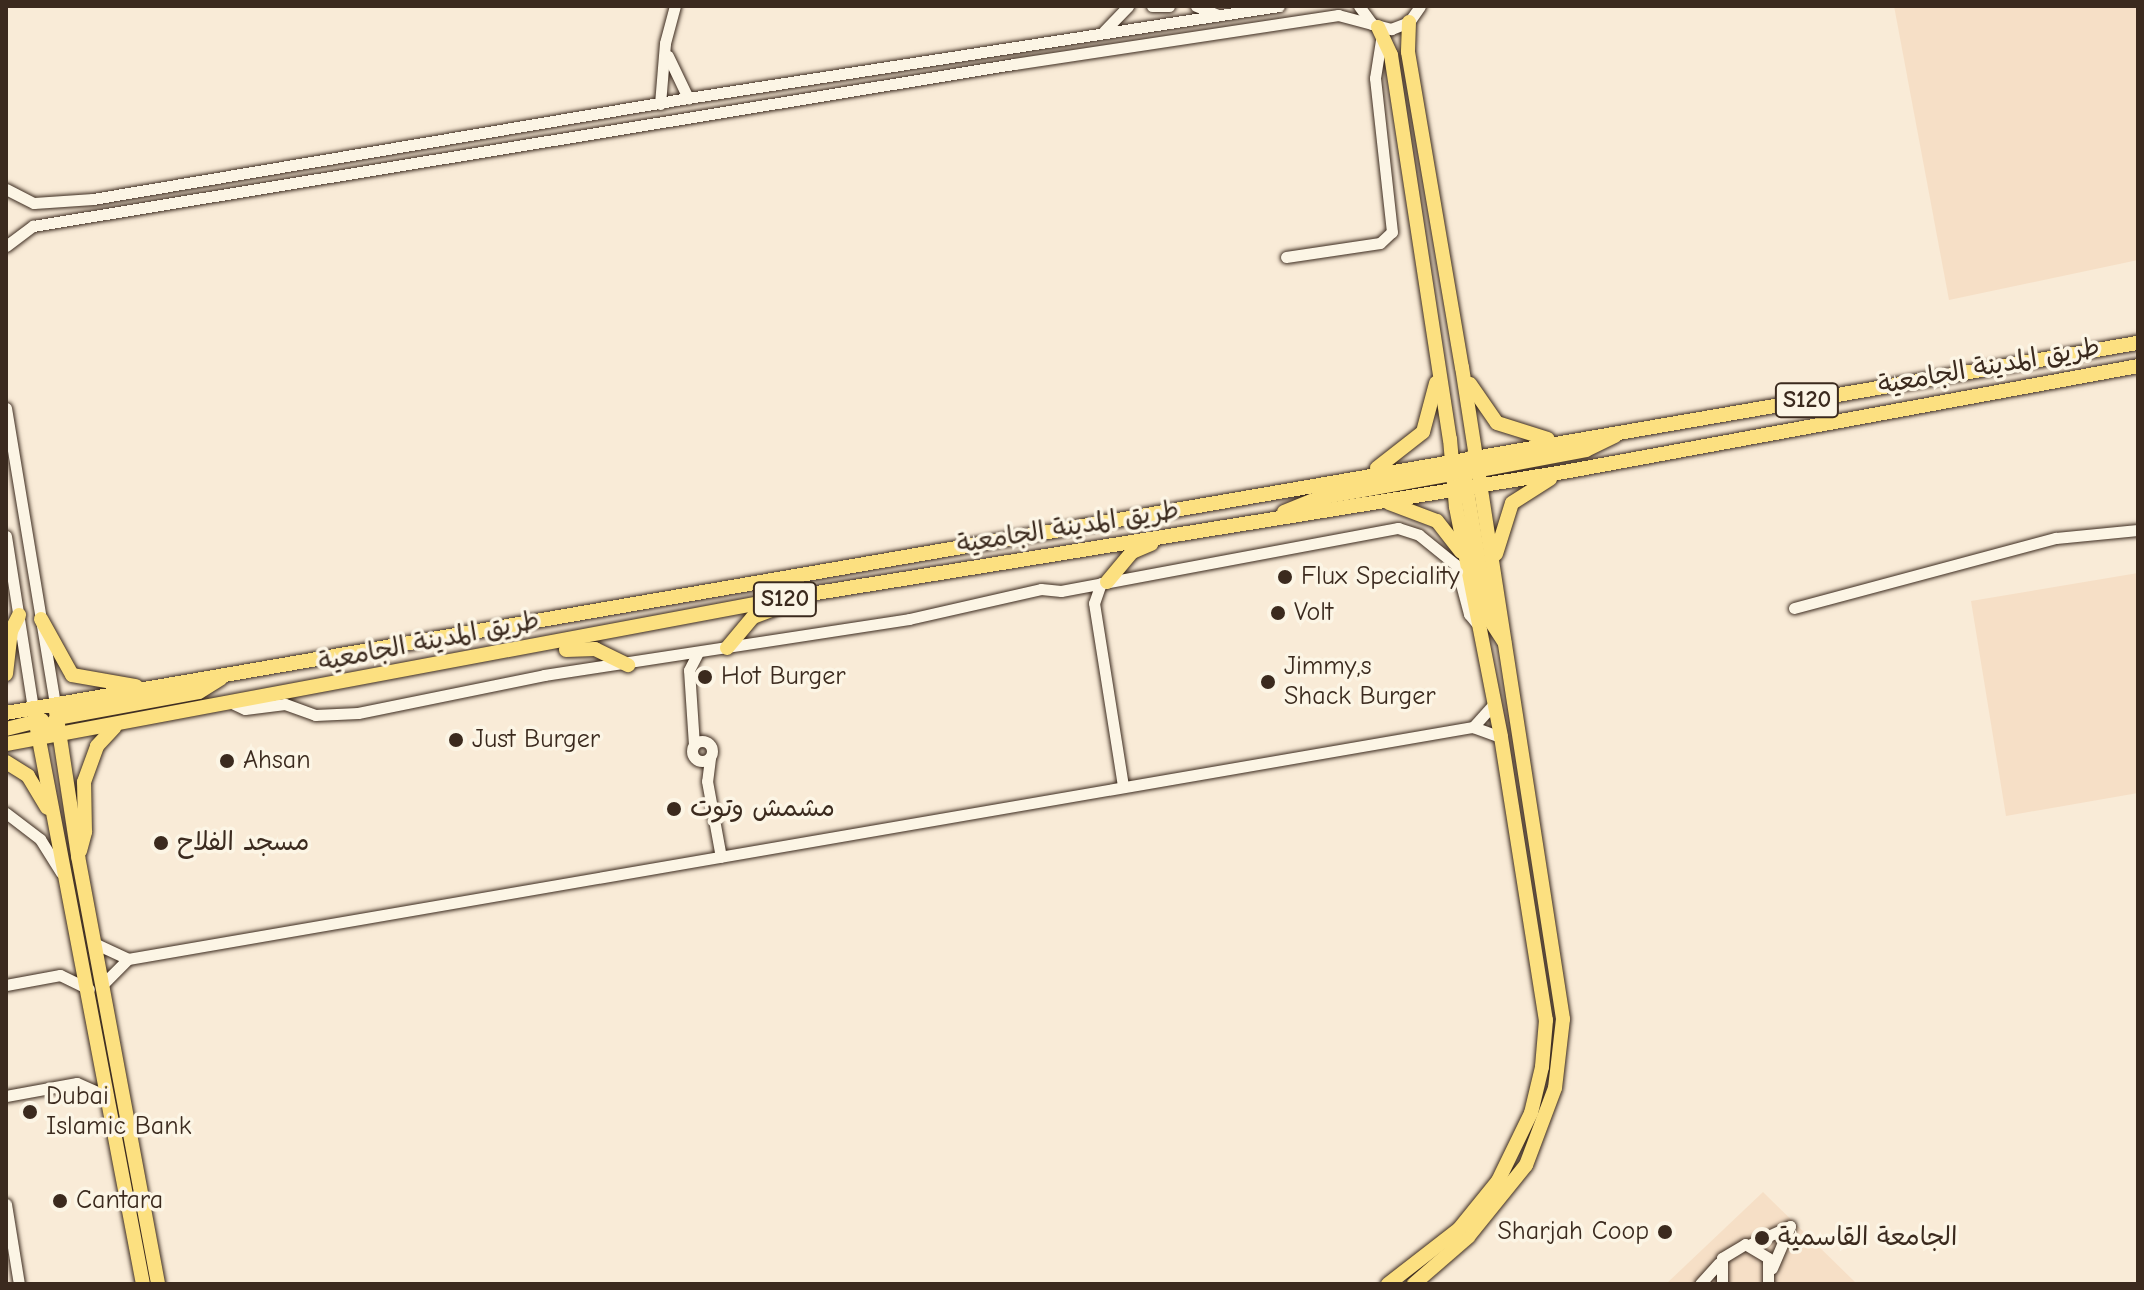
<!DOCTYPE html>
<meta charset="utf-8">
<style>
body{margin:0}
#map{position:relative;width:2144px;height:1290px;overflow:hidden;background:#f9ebd7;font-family:"Comic Neue","Playpen Sans Arabic",sans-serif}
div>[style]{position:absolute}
.built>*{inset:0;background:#f6dfc6}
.roads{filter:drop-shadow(0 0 2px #3b2a1e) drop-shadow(0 0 2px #3b2a1e)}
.minor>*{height:11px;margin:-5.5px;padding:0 5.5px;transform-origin:5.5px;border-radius:5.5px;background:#fcf5e5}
.minor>.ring{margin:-5.5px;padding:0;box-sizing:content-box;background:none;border:11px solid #fcf5e5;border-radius:50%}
.major>*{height:14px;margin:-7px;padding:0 7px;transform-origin:7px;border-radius:7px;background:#fce080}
.dots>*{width:22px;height:22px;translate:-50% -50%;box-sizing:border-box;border:4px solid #fcf5e5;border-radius:50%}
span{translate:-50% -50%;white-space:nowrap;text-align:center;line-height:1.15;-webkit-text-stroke:7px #fcf5e5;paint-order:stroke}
.shield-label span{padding:2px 6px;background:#fcf5e5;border:2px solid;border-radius:6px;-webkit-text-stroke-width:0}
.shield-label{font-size:24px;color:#3b2a1e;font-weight:700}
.street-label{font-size:26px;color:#3b2a1e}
.poi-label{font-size:26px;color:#3b2a1e}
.left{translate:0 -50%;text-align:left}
.right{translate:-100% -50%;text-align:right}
.frame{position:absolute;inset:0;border:8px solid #3b2a1e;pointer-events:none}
</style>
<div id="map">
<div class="built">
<i style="clip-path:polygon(1894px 6px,2138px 6px,2138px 260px,1949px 300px)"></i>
<i style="clip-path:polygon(2138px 573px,2138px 793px,2006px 816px,1971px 601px)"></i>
<i style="clip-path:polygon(1763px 1192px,1857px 1284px,1666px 1284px)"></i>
</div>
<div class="roads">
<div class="minor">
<i style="left:1152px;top:6px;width:17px"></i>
<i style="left:1196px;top:6px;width:24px;rotate:22deg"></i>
<i style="left:1359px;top:6px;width:22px;rotate:54deg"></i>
<i style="left:1372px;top:24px;width:20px;rotate:15deg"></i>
<i style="left:1391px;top:29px;width:19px;rotate:-21deg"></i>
<i style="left:1409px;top:22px;width:19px;rotate:-55deg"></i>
<i style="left:1104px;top:31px;width:35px;rotate:-46deg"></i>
<i style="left:668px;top:56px;width:47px;rotate:64.5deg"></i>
<i style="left:660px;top:104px;width:61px;rotate:-85.3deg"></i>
<i style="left:665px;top:43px;width:38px;rotate:-75deg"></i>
<i style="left:6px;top:189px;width:31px;rotate:27deg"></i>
<i style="left:34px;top:203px;width:59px;rotate:-3.9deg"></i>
<i style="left:93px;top:199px;width:604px;rotate:-9.63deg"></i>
<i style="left:688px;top:98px;width:598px;rotate:-8.85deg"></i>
<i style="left:6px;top:246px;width:34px;rotate:-37deg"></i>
<i style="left:33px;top:226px;width:994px;rotate:-9.38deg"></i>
<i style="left:1014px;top:64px;width:328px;rotate:-8.6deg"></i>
<i style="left:1338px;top:15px;width:35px;rotate:15deg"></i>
<i style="left:1286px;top:257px;width:95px;rotate:-8.5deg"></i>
<i style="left:1380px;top:243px;width:16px;rotate:-43deg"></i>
<i style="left:1392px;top:232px;width:155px;rotate:-96.3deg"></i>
<i style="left:1375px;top:78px;width:45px;rotate:-81deg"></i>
<i style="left:6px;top:408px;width:301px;rotate:80.6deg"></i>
<i style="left:6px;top:536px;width:174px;rotate:81.1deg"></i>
<i style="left:1101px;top:583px;width:21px;rotate:109deg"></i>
<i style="left:1094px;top:603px;width:185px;rotate:81deg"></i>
<i style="left:1794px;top:608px;width:271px;rotate:-15deg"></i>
<i style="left:2056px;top:538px;width:82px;rotate:-5.6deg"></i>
<i style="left:232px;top:703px;width:14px;rotate:25deg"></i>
<i style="left:245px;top:709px;width:40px;rotate:-7.1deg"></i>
<i style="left:285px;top:704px;width:32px;rotate:20deg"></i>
<i style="left:315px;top:715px;width:43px;rotate:-2.7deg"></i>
<i style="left:358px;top:713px;width:190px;rotate:-11.5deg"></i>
<i style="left:544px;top:675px;width:369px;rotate:-8.7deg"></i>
<i style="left:909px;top:619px;width:135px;rotate:-12.8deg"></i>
<i style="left:1041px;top:589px;width:20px;rotate:6deg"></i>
<i style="left:1061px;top:591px;width:343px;rotate:-10.6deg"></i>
<i style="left:1398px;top:528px;width:22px;rotate:18deg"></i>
<i style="left:1419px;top:535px;width:48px;rotate:39deg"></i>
<i style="left:1456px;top:565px;width:51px;rotate:75.1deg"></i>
<i style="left:1469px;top:614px;width:14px;rotate:51deg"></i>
<i style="left:1473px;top:727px;width:31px;rotate:-48deg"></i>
<i class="ring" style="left:692px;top:741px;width:9px;height:9px"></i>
<i style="left:694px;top:745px;width:75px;rotate:-93.8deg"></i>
<i style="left:689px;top:670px;width:18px;rotate:-63deg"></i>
<i style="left:710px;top:758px;width:23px;rotate:97deg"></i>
<i style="left:707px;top:781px;width:77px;rotate:79.6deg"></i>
<i style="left:6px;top:813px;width:43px;rotate:37.4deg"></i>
<i style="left:40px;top:839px;width:40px;rotate:58deg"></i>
<i style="left:96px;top:944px;width:35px;rotate:25deg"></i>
<i style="left:128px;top:959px;width:1365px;rotate:-9.79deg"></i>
<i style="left:1473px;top:727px;width:30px;rotate:20deg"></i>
<i style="left:104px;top:983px;width:34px;rotate:-45deg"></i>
<i style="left:6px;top:985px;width:55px;rotate:-10.5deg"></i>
<i style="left:60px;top:975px;width:32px;rotate:26deg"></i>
<i style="left:6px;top:1096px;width:72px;rotate:-10.4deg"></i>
<i style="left:77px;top:1083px;width:34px;rotate:24deg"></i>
<i style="left:6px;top:1204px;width:81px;rotate:80.8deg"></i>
<i style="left:1751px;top:1244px;width:43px;rotate:-24.8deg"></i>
<i style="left:1790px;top:1226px;width:46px;rotate:113.2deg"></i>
<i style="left:1700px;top:1284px;width:28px;rotate:-48deg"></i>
<i style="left:1722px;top:1284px;width:26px;rotate:-90deg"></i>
<i style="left:1722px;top:1258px;width:27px;rotate:-31deg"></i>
<i style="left:1745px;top:1244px;width:27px;rotate:31deg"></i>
<i style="left:1768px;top:1258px;width:26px;rotate:90deg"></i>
</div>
<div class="major">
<i style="left:1409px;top:22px;width:30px;rotate:92deg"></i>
<i style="left:1408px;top:52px;width:320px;rotate:80.3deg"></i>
<i style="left:1462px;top:367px;width:660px;rotate:81.19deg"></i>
<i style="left:1563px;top:1019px;width:69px;rotate:96.6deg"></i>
<i style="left:1555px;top:1088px;width:82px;rotate:110.6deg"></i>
<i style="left:1526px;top:1165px;width:92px;rotate:128.9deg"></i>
<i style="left:1468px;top:1237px;width:72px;rotate:139deg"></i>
<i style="left:1378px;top:27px;width:31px;rotate:65deg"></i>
<i style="left:1391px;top:55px;width:389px;rotate:81.3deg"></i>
<i style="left:1450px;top:439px;width:68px;rotate:85deg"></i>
<i style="left:1456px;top:507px;width:234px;rotate:78.9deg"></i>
<i style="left:1501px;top:737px;width:287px;rotate:81deg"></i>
<i style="left:1546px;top:1020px;width:47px;rotate:94.9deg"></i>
<i style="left:1542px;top:1067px;width:47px;rotate:103.4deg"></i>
<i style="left:1531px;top:1113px;width:76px;rotate:115.9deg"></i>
<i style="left:1498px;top:1181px;width:62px;rotate:129.1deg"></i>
<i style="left:1459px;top:1229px;width:90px;rotate:142.2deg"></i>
<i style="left:1470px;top:384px;width:47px;rotate:55.3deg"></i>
<i style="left:1497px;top:423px;width:53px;rotate:17.4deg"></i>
<i style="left:1377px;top:468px;width:58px;rotate:-38deg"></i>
<i style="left:1423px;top:432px;width:51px;rotate:-75.1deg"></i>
<i style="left:1469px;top:472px;width:119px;rotate:-10.6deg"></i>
<i style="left:1586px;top:450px;width:32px;rotate:-26deg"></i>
<i style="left:1465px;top:478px;width:141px;rotate:80.6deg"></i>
<i style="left:1488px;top:617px;width:30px;rotate:57deg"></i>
<i style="left:1389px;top:503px;width:51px;rotate:20.6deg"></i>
<i style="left:1437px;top:521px;width:39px;rotate:52deg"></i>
<i style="left:1284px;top:512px;width:38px;rotate:-22deg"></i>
<i style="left:1319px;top:498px;width:136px;rotate:-10.2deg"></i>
<i style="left:1453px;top:474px;width:30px;rotate:-42deg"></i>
<i style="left:1496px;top:554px;width:53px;rotate:-72.6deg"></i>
<i style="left:1512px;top:503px;width:45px;rotate:-32.3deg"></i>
<i style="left:1107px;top:582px;width:39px;rotate:-50deg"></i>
<i style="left:1132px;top:552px;width:21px;rotate:-23deg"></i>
<i style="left:41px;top:619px;width:64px;rotate:61deg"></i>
<i style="left:72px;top:675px;width:65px;rotate:9.8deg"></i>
<i style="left:727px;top:648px;width:40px;rotate:-50deg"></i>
<i style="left:753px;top:617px;width:22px;rotate:-21deg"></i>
<i style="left:566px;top:650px;width:29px;rotate:-2deg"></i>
<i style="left:595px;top:649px;width:37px;rotate:26deg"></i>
<i style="left:6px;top:674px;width:43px;rotate:-83.4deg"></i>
<i style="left:11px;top:631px;width:18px;rotate:-63deg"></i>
<i style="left:55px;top:705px;width:153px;rotate:81.3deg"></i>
<i style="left:78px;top:856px;width:435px;rotate:79.4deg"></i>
<i style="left:33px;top:708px;width:586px;rotate:79.19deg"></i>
<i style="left:6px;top:713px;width:2164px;rotate:-9.85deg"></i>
<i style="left:6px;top:729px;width:37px;rotate:-14deg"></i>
<i style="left:38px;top:738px;width:28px;rotate:-46deg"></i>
<i style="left:57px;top:718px;width:144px;rotate:-10.4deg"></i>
<i style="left:199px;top:692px;width:26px;rotate:-32deg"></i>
<i style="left:6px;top:744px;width:800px;rotate:-10.59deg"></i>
<i style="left:792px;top:597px;width:782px;rotate:-9.2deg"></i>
<i style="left:1564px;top:472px;width:584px;rotate:-10.46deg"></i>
<i style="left:6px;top:762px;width:26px;rotate:32deg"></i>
<i style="left:28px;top:776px;width:37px;rotate:59deg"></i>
<i style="left:80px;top:851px;width:20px;rotate:-75deg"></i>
<i style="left:85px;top:832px;width:50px;rotate:-91.1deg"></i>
<i style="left:84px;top:782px;width:38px;rotate:-70deg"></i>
<i style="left:97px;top:746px;width:26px;rotate:-47deg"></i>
</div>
</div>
<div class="dots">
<i style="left:1285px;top:577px;background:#3b2a1e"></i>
<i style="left:1278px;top:613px;background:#3b2a1e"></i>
<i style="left:705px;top:677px;background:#3b2a1e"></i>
<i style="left:1268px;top:682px;background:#3b2a1e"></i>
<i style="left:456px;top:740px;background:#3b2a1e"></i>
<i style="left:227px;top:761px;background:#3b2a1e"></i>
<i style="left:674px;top:809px;background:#3b2a1e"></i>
<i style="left:161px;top:843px;background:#3b2a1e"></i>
<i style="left:30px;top:1112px;background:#3b2a1e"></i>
<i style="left:60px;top:1201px;background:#3b2a1e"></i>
<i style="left:1665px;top:1232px;background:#3b2a1e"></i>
<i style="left:1762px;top:1238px;background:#3b2a1e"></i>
</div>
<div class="shield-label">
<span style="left:1807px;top:400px">S120</span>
<span style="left:785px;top:599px">S120</span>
</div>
<div class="street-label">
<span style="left:1989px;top:367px;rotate:-10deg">طريق المدينة الجامعية</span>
<span style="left:1068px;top:528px;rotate:-9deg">طريق المدينة الجامعية</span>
<span style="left:429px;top:642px;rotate:-11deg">طريق المدينة الجامعية</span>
</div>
<div class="poi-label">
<span class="left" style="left:1301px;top:577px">Flux Speciality</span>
<span class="left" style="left:1294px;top:613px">Volt</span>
<span class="left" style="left:1284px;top:682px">Jimmy,s<br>Shack Burger</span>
<span class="left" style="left:721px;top:677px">Hot Burger</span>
<span class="left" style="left:472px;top:740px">Just Burger</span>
<span class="left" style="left:243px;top:761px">Ahsan</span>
<span class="left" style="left:690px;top:809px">مشمش وتوت</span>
<span class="left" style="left:177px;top:843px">مسجد الفلاح</span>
<span class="left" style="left:46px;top:1112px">Dubai<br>Islamic Bank</span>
<span class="left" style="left:76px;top:1201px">Cantara</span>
<span class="right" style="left:1649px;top:1232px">Sharjah Coop</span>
<span class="left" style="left:1778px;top:1238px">الجامعة القاسمية</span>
</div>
<div class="frame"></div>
</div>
